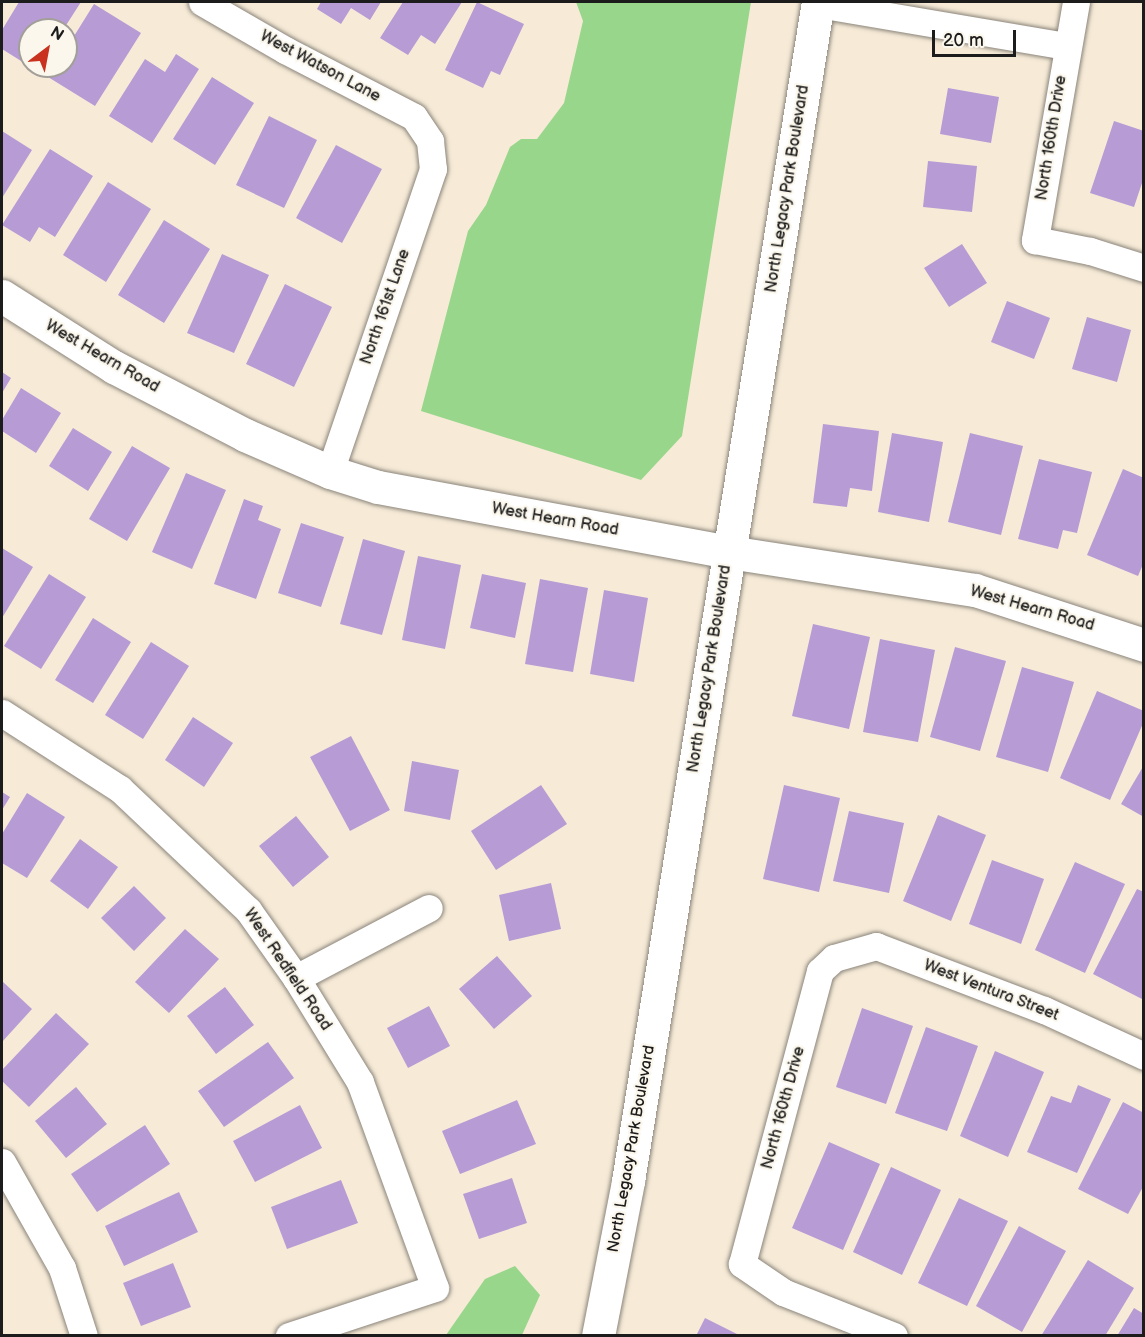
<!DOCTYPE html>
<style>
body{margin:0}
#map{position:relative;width:1145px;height:1337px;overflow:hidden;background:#f7ebd8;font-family:"Balsamiq Sans",sans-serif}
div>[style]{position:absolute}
.green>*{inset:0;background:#98d68b}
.building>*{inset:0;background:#b79bd5}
.roads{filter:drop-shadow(0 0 2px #8a847a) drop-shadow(0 0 2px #8a847a)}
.minor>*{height:27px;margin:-13.5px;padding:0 13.5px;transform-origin:13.5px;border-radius:13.5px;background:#fff}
.tertiary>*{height:33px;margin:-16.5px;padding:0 16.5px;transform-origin:16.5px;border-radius:16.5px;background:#fff}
span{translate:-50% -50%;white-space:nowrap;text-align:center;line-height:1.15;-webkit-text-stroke:4.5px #fbf7ec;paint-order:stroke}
.street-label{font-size:16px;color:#1c1c1c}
.frame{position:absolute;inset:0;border:3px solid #1c1c1c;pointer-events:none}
.north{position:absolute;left:18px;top:18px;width:60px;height:60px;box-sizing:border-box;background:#fbf7ec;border:2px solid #a29f99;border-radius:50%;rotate:32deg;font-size:16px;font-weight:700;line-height:24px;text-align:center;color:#1c1c1c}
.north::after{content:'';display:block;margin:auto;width:21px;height:27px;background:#c8321e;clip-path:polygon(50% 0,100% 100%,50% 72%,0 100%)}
.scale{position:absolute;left:932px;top:30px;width:84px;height:27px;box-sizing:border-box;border:3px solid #1c1c1c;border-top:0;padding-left:8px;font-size:18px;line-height:21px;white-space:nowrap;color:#1c1c1c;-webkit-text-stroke:4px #fbf7ec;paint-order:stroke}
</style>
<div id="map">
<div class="green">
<i style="clip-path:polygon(576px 2px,751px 2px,682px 436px,641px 480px,421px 411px,468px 231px,486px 205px,510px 147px,521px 139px,537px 139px,564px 103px,583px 21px)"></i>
<i style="clip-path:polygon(515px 1266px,540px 1295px,522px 1335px,446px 1335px,485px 1279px)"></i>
</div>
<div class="building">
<i style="clip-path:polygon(19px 2px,81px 2px,63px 30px,30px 30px,30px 66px,40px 66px,37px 71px,2px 49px,2px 30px)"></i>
<i style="clip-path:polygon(321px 2px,381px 2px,370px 20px,351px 8px,341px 24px,317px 9px)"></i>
<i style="clip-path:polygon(403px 2px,462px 2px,435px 44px,421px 35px,408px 55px,380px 38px)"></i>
<i style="clip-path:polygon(477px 2px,524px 24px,500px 75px,491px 71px,483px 88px,445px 70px)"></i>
<i style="clip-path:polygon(94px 4px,141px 33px,95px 106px,48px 77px,55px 66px,66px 66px,66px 49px)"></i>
<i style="clip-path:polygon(176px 54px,199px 69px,152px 143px,109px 116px,145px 59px,165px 72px)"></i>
<i style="clip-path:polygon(212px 77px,254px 103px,215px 165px,173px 139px)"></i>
<i style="clip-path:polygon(948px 88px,999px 97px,991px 143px,940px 134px)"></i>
<i style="clip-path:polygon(269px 116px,317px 140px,284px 208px,236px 185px)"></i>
<i style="clip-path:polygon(1114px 121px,1144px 131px,1144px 177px,1134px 207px,1090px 193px)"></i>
<i style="clip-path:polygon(2px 131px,32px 150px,2px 198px)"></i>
<i style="clip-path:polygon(336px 145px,382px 169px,342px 243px,296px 218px)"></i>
<i style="clip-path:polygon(50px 149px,93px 176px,55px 237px,39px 227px,30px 242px,2px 225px)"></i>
<i style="clip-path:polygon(928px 161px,977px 166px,972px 212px,923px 207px)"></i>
<i style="clip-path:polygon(108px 182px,151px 209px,106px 282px,63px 255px)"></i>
<i style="clip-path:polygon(164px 220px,210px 249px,164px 323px,118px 295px)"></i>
<i style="clip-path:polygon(962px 244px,987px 283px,949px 307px,924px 268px)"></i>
<i style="clip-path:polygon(222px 254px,269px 275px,234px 353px,187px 333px)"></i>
<i style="clip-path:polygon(285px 284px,332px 307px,294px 387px,246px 364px)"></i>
<i style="clip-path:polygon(1007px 301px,1050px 318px,1034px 359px,991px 342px)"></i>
<i style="clip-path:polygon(1087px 317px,1131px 330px,1117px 382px,1072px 369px)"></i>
<i style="clip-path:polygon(2px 372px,11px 378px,2px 393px)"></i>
<i style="clip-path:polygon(21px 388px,61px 413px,36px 453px,2px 431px,2px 420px)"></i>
<i style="clip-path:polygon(823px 424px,879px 431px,872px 491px,850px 488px,847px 507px,813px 503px)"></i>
<i style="clip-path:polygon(73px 428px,112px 452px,88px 491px,49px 466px)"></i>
<i style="clip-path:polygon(892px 433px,943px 442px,929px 522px,878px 512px)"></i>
<i style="clip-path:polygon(970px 433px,1023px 446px,1001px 535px,948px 522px)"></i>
<i style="clip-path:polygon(132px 446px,170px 468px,127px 541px,89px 519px)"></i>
<i style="clip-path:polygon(1039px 459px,1092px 472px,1077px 533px,1063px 530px,1058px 549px,1018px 539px)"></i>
<i style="clip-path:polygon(1123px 469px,1144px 478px,1144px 562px,1138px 576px,1087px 555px)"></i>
<i style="clip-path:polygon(186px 473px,226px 490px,192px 569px,152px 552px)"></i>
<i style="clip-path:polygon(244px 499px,263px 506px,258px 520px,281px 529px,256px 599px,214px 584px)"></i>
<i style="clip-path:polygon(301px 523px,344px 537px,321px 607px,278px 593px)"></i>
<i style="clip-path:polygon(363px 539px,405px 551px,382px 635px,340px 624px)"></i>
<i style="clip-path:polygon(2px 548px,33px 567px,2px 618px)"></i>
<i style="clip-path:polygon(418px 556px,461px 565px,445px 649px,402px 640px)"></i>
<i style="clip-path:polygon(49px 574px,86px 597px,41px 669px,4px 646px)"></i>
<i style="clip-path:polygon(482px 574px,526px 583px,515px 638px,470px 628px)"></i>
<i style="clip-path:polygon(540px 579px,588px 588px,573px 672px,525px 664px)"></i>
<i style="clip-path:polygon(604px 590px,648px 598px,634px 682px,590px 674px)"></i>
<i style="clip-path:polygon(93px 618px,131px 642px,93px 703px,55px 680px)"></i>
<i style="clip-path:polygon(813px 624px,870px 637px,849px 729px,792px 716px)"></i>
<i style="clip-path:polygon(880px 639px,935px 650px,918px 742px,863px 732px)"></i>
<i style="clip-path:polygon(151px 642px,189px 666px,143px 739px,105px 715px)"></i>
<i style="clip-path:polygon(955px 647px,1006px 661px,980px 751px,930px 737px)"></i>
<i style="clip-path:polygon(1022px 667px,1074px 682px,1048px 772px,996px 757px)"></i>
<i style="clip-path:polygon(1097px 691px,1144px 711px,1144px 721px,1110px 800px,1060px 778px)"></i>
<i style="clip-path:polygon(193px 717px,233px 743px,204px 787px,165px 760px)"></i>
<i style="clip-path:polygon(351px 736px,390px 810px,350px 831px,310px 757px)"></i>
<i style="clip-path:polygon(412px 761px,459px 770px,450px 820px,404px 811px)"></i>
<i style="clip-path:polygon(1144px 765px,1144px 817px,1121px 804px)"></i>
<i style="clip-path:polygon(541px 785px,567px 824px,496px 870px,471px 831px)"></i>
<i style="clip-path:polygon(784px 785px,840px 798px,819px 892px,763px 879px)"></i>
<i style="clip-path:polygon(2px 792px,10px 797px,2px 810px)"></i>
<i style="clip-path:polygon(27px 793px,65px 817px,27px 878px,2px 863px,2px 834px)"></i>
<i style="clip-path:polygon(849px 811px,904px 823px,889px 893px,833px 881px)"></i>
<i style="clip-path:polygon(938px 815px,986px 835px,951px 921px,903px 901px)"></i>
<i style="clip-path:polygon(296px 816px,329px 857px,293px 887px,259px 846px)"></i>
<i style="clip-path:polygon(80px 839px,118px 867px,88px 909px,50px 881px)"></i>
<i style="clip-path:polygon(992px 860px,1044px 879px,1021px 944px,969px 924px)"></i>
<i style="clip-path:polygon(1075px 862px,1125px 884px,1085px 973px,1035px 950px)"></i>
<i style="clip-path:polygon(551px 883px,561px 929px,509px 941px,499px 895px)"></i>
<i style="clip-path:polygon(134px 886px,166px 918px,134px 951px,101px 918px)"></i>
<i style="clip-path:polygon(1137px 889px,1144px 892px,1142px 999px,1093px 974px)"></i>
<i style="clip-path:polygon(185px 929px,219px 959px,169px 1013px,135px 982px)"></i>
<i style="clip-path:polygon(497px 956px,532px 996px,494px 1029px,459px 989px)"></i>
<i style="clip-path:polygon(2px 981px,32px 1009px,2px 1042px)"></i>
<i style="clip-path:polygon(225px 987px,254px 1025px,216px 1054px,187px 1016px)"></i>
<i style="clip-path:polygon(429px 1006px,450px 1046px,408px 1068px,387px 1028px)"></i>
<i style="clip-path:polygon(862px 1008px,913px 1026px,886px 1104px,836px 1087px)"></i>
<i style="clip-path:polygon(56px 1013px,89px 1044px,29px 1107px,2px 1081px,2px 1070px)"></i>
<i style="clip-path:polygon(926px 1027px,978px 1046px,947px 1131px,895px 1113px)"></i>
<i style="clip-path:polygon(268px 1042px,294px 1078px,224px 1127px,198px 1091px)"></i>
<i style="clip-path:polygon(995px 1051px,1044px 1072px,1008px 1157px,960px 1136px)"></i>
<i style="clip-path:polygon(1078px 1085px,1111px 1099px,1077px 1173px,1027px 1152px,1051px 1096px,1071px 1103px)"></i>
<i style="clip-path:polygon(76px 1087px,107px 1124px,66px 1158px,35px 1121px)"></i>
<i style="clip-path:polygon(517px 1100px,536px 1144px,460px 1174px,442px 1131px)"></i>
<i style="clip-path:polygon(1123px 1102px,1144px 1113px,1144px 1185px,1128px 1214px,1078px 1189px)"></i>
<i style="clip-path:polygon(300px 1105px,322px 1148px,255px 1182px,233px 1141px)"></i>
<i style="clip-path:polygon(145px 1125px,170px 1164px,97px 1212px,71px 1174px)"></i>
<i style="clip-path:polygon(829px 1142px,880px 1164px,843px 1250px,792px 1228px)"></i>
<i style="clip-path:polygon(891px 1167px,941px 1190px,902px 1275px,853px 1252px)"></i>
<i style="clip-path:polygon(512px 1178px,527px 1223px,479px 1239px,463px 1194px)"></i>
<i style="clip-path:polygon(341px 1180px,358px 1223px,287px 1249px,271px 1207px)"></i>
<i style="clip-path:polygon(179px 1192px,198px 1232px,124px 1266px,105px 1226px)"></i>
<i style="clip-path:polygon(959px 1198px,1008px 1221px,967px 1306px,918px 1283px)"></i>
<i style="clip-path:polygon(1019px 1226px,1066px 1251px,1022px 1332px,976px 1306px)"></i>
<i style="clip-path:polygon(1088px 1260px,1134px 1288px,1105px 1336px,1041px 1336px)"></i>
<i style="clip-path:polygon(173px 1263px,191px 1307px,141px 1326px,123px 1283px)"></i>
<i style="clip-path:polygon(1134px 1308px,1144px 1314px,1144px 1336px,1117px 1336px)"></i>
<i style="clip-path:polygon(705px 1318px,741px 1336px,696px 1336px)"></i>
</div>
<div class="roads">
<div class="minor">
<i style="left:202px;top:2px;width:96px;rotate:30deg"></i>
<i style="left:285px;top:50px;width:145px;rotate:27.4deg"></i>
<i style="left:414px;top:117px;width:29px;rotate:56deg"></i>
<i style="left:430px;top:141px;width:28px;rotate:84deg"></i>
<i style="left:433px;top:169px;width:320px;rotate:108.8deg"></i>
<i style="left:1076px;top:2px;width:242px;rotate:99.8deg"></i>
<i style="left:1035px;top:240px;width:56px;rotate:11.3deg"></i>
<i style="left:1090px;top:251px;width:57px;rotate:17.5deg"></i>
<i style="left:818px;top:4px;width:253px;rotate:9.6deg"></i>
<i style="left:2px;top:713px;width:140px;rotate:32.8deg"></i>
<i style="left:120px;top:789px;width:176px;rotate:43.4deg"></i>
<i style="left:248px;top:910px;width:83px;rotate:54.8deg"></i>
<i style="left:296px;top:978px;width:122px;rotate:58.4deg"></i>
<i style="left:360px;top:1082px;width:219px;rotate:70deg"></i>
<i style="left:435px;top:1288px;width:154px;rotate:161.8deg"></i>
<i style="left:296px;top:978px;width:150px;rotate:-27.8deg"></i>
<i style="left:2px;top:1162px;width:122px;rotate:60.5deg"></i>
<i style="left:62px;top:1268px;width:71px;rotate:72.1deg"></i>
<i style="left:894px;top:1336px;width:119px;rotate:-158.4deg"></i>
<i style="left:783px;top:1292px;width:50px;rotate:-145.7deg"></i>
<i style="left:742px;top:1264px;width:303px;rotate:-75.1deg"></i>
<i style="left:820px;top:971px;width:19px;rotate:-43deg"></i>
<i style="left:834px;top:958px;width:44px;rotate:-15.9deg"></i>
<i style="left:876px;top:946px;width:180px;rotate:20.9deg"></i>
<i style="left:1044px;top:1010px;width:110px;rotate:24.7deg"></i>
</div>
<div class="tertiary">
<i style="left:2px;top:296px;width:133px;rotate:32.4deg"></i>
<i style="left:114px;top:367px;width:148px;rotate:27.4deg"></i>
<i style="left:245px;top:435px;width:93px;rotate:23.5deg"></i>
<i style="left:330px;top:472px;width:50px;rotate:17.4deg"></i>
<i style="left:378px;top:487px;width:357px;rotate:10.5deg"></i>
<i style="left:729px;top:552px;width:249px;rotate:8.8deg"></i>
<i style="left:975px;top:590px;width:178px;rotate:18deg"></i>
<i style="left:598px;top:1336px;width:158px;rotate:-79deg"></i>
<i style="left:628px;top:1181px;width:1194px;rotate:-80.85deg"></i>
</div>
</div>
<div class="street-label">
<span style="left:320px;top:67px;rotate:28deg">West Watson Lane</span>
<span style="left:1052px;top:138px;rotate:-81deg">North 160th Drive</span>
<span style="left:788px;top:189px;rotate:-81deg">North Legacy Park Boulevard</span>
<span style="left:386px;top:307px;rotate:-71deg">North 161st Lane</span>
<span style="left:102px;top:357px;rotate:30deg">West Hearn Road</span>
<span style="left:555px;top:520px;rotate:10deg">West Hearn Road</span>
<span style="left:1032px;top:609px;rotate:16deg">West Hearn Road</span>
<span style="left:710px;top:669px;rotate:-81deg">North Legacy Park Boulevard</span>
<span style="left:287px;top:970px;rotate:56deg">West Redfield Road</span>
<span style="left:991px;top:991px;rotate:21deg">West Ventura Street</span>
<span style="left:784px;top:1108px;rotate:-75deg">North 160th Drive</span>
<span style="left:632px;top:1149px;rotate:-80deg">North Legacy Park Boulevard</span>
</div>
<div class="frame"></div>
<div class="north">N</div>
<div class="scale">20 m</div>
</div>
